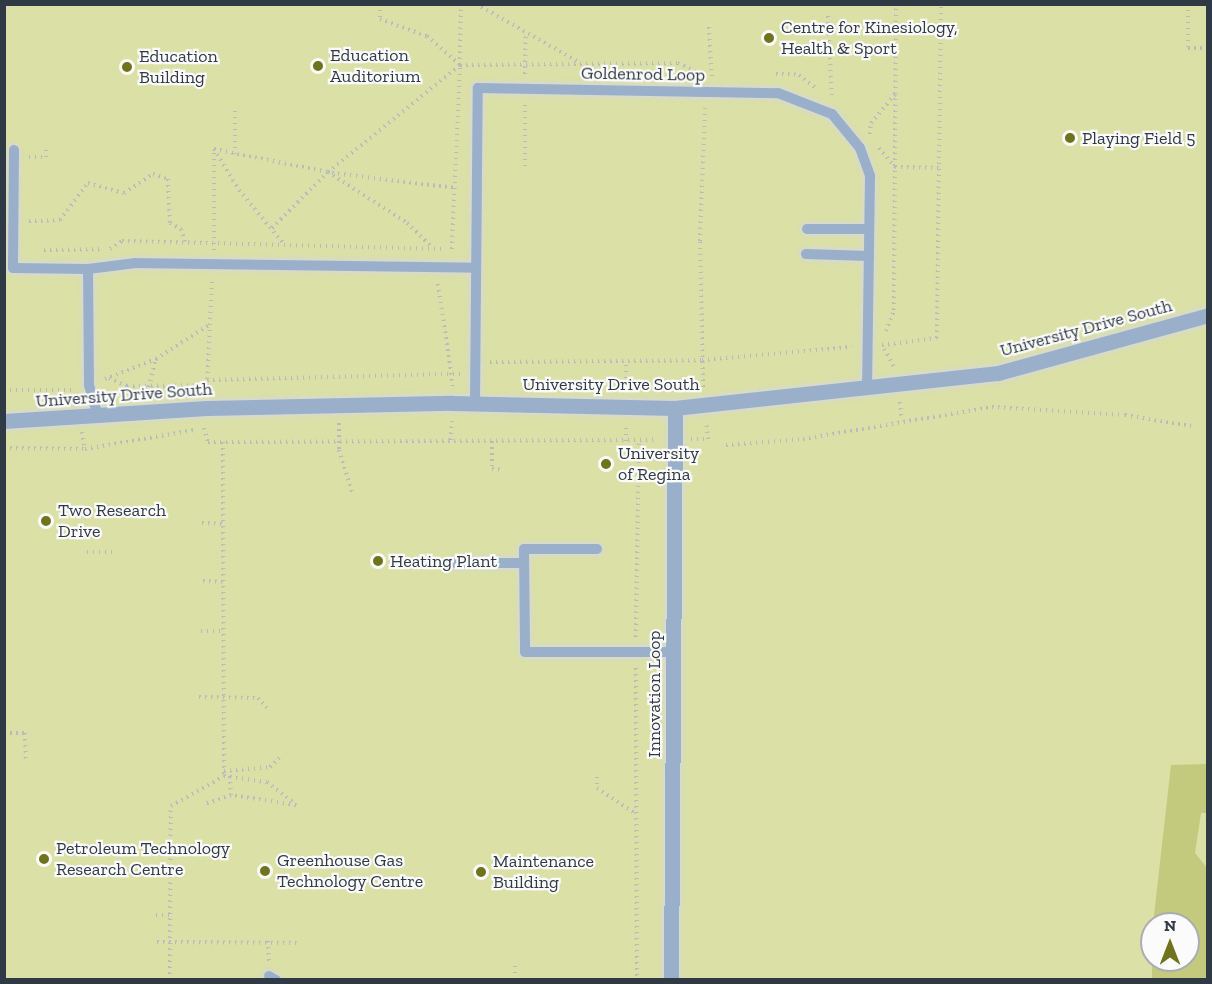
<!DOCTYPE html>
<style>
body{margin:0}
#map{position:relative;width:1212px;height:984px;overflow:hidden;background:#fbfbfb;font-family:"Zilla Slab",serif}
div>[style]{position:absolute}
.green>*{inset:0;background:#dae0a6}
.forest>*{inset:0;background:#c3ca7d}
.path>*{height:4px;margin-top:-2px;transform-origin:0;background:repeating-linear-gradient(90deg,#b8bcbf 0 1.5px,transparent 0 6px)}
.roads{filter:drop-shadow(0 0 2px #d6d8da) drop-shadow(0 0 2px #d6d8da)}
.lane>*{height:10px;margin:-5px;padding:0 5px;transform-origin:5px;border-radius:5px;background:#9ab0ca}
.street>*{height:15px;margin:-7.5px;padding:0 7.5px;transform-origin:7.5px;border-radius:7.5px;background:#9ab0ca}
.dots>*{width:16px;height:16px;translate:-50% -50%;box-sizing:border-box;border:3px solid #fbfbfb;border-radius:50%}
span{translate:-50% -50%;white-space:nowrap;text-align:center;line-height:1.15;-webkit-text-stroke:4.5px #fbfbfb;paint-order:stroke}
.poi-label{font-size:18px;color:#303a45}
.left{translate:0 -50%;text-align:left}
.street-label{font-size:18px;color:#303a45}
.frame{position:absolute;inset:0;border:6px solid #303a45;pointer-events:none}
.north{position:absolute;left:1140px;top:912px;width:60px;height:60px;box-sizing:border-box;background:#fbfbfb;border:2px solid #aaaeb2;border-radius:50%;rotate:0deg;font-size:16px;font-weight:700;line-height:24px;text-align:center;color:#303a45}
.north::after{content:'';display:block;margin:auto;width:21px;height:27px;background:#6f741c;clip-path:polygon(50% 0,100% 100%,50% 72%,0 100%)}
</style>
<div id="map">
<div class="green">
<i style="clip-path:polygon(evenodd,5px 5px,1207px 5px,1207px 979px,5px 980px,5px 5px,1152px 924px,1188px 924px,1188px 960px,1152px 960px,1152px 924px)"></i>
</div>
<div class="forest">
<i style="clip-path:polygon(1207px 764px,1207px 813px,1201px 813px,1195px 853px,1207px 868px,1207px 979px,1152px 979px,1152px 960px,1188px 960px,1188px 924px,1153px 924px,1171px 765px)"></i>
</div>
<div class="path">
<i style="left:380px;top:4px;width:15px;rotate:90deg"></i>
<i style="left:380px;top:19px;width:50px;rotate:19.9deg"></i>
<i style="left:427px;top:36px;width:44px;rotate:41.3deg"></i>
<i style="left:460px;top:65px;width:218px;rotate:-0.5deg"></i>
<i style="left:678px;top:63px;width:23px;rotate:25deg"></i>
<i style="left:476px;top:4px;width:116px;rotate:29.4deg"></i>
<i style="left:1188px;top:4px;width:44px;rotate:90deg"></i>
<i style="left:1188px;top:48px;width:20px"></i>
<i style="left:828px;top:16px;width:82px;rotate:87.2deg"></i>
<i style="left:709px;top:27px;width:50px;rotate:86.6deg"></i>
<i style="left:525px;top:74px;width:42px;rotate:-88.6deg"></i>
<i style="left:776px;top:74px;width:23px;rotate:2deg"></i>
<i style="left:799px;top:75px;width:23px;rotate:38deg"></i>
<i style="left:525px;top:105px;width:66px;rotate:90deg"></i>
<i style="left:870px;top:134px;width:11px;rotate:-85deg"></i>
<i style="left:871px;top:123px;width:38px;rotate:-50deg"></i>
<i style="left:879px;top:148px;width:25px;rotate:50deg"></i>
<i style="left:895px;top:167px;width:46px;rotate:1.2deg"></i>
<i style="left:214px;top:149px;width:116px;rotate:11.4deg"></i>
<i style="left:328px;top:172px;width:94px;rotate:32.8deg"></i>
<i style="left:407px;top:223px;width:35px;rotate:44deg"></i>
<i style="left:235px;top:154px;width:47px;rotate:-90deg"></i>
<i style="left:29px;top:157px;width:17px"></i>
<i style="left:46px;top:157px;width:7px;rotate:-90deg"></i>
<i style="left:332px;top:173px;width:125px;rotate:6.9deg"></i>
<i style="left:29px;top:221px;width:31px;rotate:-2deg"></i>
<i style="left:60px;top:220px;width:46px;rotate:-52.9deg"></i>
<i style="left:88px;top:183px;width:37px;rotate:16deg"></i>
<i style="left:124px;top:193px;width:35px;rotate:-33deg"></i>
<i style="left:153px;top:174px;width:16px;rotate:18deg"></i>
<i style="left:168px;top:179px;width:44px;rotate:87.4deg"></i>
<i style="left:170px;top:223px;width:13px;rotate:29deg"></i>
<i style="left:181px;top:229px;width:13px;rotate:72deg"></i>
<i style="left:272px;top:228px;width:79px;rotate:-45deg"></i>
<i style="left:328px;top:172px;width:170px;rotate:-39deg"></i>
<i style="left:460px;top:65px;width:61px;rotate:-89.1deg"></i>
<i style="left:110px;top:249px;width:14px;rotate:-34deg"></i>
<i style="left:122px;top:241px;width:323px;rotate:1.4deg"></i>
<i style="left:452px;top:249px;width:184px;rotate:-87.5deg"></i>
<i style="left:44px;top:250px;width:56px;rotate:-1deg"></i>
<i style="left:214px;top:250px;width:101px;rotate:-90deg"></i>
<i style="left:214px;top:149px;width:48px;rotate:58.6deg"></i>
<i style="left:239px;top:190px;width:69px;rotate:50.3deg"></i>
<i style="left:438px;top:284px;width:103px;rotate:81.6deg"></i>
<i style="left:886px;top:331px;width:22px;rotate:-69deg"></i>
<i style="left:894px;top:310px;width:306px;rotate:-89.6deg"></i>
<i style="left:882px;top:345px;width:55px;rotate:-7.3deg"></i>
<i style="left:937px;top:338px;width:334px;rotate:-89.3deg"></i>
<i style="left:884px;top:349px;width:22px;rotate:60deg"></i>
<i style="left:490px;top:362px;width:212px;rotate:-0.5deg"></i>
<i style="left:702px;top:360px;width:150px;rotate:-5deg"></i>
<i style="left:109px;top:378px;width:20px;rotate:24deg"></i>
<i style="left:127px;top:386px;width:80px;rotate:-0.7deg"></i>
<i style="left:105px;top:379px;width:55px;rotate:-21.4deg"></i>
<i style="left:156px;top:359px;width:63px;rotate:-32.7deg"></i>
<i style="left:207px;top:380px;width:254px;rotate:-1.4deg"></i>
<i style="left:149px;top:387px;width:28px;rotate:-77deg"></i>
<i style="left:703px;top:387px;width:146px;rotate:-91.2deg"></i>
<i style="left:700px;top:241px;width:133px;rotate:-87.8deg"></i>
<i style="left:4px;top:390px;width:72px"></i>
<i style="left:626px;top:390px;width:30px;rotate:-90deg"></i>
<i style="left:207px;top:391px;width:112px;rotate:-87.4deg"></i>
<i style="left:900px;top:402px;width:18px;rotate:84deg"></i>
<i style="left:339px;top:423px;width:27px;rotate:90deg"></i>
<i style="left:339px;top:450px;width:44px;rotate:72.8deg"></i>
<i style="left:204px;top:428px;width:15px;rotate:74deg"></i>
<i style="left:208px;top:442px;width:449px;rotate:-0.3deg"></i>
<i style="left:82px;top:432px;width:17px;rotate:80deg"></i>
<i style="left:691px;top:439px;width:17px"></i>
<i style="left:708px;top:439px;width:17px;rotate:-97deg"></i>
<i style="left:451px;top:440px;width:19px;rotate:-87deg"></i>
<i style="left:492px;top:441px;width:28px;rotate:90deg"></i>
<i style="left:492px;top:469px;width:12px;rotate:5deg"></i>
<i style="left:626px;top:441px;width:17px;rotate:-90deg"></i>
<i style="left:223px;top:442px;width:334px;rotate:89.8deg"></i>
<i style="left:726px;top:445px;width:77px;rotate:-4.5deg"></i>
<i style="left:803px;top:439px;width:192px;rotate:-9.6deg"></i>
<i style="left:992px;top:407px;width:133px;rotate:3.4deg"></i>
<i style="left:1125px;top:415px;width:67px;rotate:9.5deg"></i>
<i style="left:4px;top:448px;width:81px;rotate:0.7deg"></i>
<i style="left:85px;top:449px;width:111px;rotate:-9.9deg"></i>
<i style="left:202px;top:523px;width:22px;rotate:3deg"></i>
<i style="left:87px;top:552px;width:29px"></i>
<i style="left:203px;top:581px;width:21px;rotate:3deg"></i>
<i style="left:201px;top:631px;width:22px"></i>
<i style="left:636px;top:637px;width:196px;rotate:-89.1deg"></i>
<i style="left:636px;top:668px;width:312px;rotate:89.8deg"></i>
<i style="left:199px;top:697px;width:59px;rotate:1deg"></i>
<i style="left:258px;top:698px;width:13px;rotate:48deg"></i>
<i style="left:4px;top:733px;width:21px"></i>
<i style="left:25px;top:733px;width:28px;rotate:88deg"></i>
<i style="left:224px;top:771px;width:46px;rotate:-5deg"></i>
<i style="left:270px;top:767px;width:13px;rotate:-45deg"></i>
<i style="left:230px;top:776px;width:19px;rotate:87deg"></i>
<i style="left:597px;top:777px;width:11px;rotate:90deg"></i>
<i style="left:597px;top:788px;width:47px;rotate:33.7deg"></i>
<i style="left:156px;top:915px;width:14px"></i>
<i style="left:268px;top:941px;width:20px;rotate:87deg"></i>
<i style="left:157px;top:942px;width:143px;rotate:0.4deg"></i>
<i style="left:515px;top:966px;width:14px;rotate:90deg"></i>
<i style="left:170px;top:980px;width:174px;rotate:-89.7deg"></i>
<i style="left:171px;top:806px;width:61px;rotate:-29.5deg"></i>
<i style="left:224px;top:776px;width:43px;rotate:7.9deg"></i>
<i style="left:267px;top:782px;width:37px;rotate:38deg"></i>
<i style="left:296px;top:805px;width:66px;rotate:-171.3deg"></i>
<i style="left:231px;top:795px;width:28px;rotate:161deg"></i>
</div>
<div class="roads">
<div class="lane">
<i style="left:14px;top:150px;width:118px;rotate:90.5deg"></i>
<i style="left:13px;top:268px;width:75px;rotate:0.8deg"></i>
<i style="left:88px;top:269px;width:48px;rotate:-7.1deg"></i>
<i style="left:136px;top:263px;width:338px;rotate:0.8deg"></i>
<i style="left:807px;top:229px;width:62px"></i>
<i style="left:806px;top:254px;width:63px;rotate:1.8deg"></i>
<i style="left:88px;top:269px;width:116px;rotate:89.5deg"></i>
<i style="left:89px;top:385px;width:33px;rotate:74deg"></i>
<i style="left:475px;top:402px;width:314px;rotate:-89.5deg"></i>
<i style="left:478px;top:88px;width:300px;rotate:1deg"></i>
<i style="left:778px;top:93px;width:58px;rotate:21.3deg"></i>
<i style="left:832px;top:114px;width:44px;rotate:50.5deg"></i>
<i style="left:860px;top:148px;width:30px;rotate:70deg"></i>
<i style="left:870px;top:176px;width:211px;rotate:90.8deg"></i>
<i style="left:597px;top:549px;width:73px;rotate:180deg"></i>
<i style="left:524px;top:549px;width:103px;rotate:89.4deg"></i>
<i style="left:525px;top:652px;width:149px"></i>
<i style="left:455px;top:563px;width:69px"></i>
<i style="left:269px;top:976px;width:8px;rotate:30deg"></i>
</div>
<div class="street">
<i style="left:4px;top:421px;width:203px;rotate:-3.7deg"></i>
<i style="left:207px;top:408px;width:245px;rotate:-1.2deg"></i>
<i style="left:452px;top:403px;width:223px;rotate:1.3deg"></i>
<i style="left:675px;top:408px;width:325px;rotate:-6.2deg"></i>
<i style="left:998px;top:373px;width:218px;rotate:-15.4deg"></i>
<i style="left:671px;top:980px;width:572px;rotate:-89.6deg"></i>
</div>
</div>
<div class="dots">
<i style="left:769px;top:38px;background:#6f741c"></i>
<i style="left:318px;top:66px;background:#6f741c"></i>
<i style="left:127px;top:67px;background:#6f741c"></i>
<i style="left:1070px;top:138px;background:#6f741c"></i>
<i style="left:606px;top:464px;background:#6f741c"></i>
<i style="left:46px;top:521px;background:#6f741c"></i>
<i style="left:378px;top:561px;background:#6f741c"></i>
<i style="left:44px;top:859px;background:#6f741c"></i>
<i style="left:265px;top:871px;background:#6f741c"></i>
<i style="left:481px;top:872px;background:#6f741c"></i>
</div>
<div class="poi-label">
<span class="left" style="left:781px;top:38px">Centre for Kinesiology,<br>Health &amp; Sport</span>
<span class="left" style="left:330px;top:66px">Education<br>Auditorium</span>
<span class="left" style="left:139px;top:67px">Education<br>Building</span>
<span class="left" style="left:1082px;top:138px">Playing Field 5</span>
<span class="left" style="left:618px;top:464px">University<br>of Regina</span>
<span class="left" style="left:58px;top:521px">Two Research<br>Drive</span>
<span class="left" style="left:390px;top:561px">Heating Plant</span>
<span class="left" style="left:56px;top:859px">Petroleum Technology<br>Research Centre</span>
<span class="left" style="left:277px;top:871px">Greenhouse Gas<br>Technology Centre</span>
<span class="left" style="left:493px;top:872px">Maintenance<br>Building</span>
</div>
<div class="street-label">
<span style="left:643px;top:74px;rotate:1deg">Goldenrod Loop</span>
<span style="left:1086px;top:328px;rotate:-15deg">University Drive South</span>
<span style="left:611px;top:384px">University Drive South</span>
<span style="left:124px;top:395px;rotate:-4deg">University Drive South</span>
<span style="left:654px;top:694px;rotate:-90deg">Innovation Loop</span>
</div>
<div class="frame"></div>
<div class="north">N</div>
</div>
